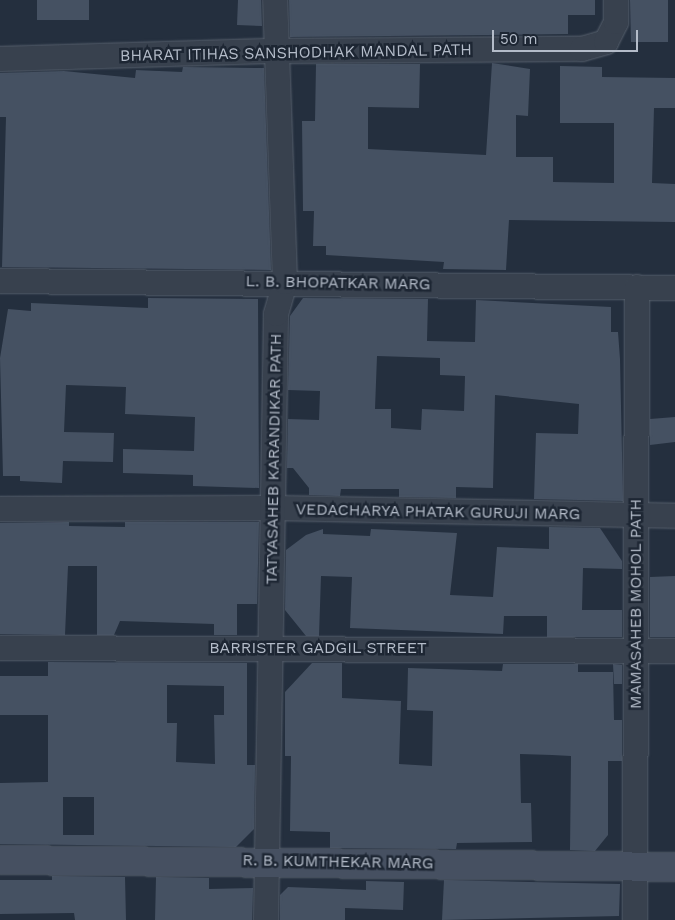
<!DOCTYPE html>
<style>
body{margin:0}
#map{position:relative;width:675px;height:920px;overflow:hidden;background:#242f3e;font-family:"Work Sans",sans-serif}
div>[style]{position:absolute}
.building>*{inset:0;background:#455162}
.roads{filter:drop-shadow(0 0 1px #565f6c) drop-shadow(0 0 1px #565f6c)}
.street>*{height:24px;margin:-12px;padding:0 12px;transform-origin:12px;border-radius:12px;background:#38414e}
.secondary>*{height:28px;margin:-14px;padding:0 14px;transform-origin:14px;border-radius:14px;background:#465061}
span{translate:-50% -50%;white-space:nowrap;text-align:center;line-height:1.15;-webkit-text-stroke:5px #1d2633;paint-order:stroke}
.street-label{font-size:16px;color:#b4bcc9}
.scale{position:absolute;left:492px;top:30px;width:146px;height:22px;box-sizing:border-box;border:2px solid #b4bcc9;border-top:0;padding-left:6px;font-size:15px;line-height:18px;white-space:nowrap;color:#b4bcc9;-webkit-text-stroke:4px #1d2633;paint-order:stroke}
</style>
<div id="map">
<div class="building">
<i style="clip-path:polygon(37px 0,89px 0,89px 20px,37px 20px)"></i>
<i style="clip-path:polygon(238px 0,261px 0,262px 26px,237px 25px)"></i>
<i style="clip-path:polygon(289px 0,595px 0,595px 15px,568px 15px,568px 34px,290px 37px)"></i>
<i style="clip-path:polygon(630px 0,668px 0,668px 42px,631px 42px)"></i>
<i style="clip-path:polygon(492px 63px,530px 69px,528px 116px,516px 115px,516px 157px,553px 157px,553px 182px,614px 183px,614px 123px,560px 123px,560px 66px,602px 67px,602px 77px,675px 78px,675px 108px,654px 108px,652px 183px,675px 184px,675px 222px,509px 220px,506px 270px,443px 269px,444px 262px,326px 255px,326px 246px,313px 246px,314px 211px,303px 211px,302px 121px,315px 121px,316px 64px,420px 64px,419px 108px,368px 107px,368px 149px,486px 155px)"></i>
<i style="clip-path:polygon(183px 67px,264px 68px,271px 270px,2px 267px,6px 117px,0 117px,0 73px,64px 71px,135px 78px,136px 70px,182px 72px)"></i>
<i style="clip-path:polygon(148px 298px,258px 299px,259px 488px,193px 486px,193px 475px,123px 473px,123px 449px,194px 451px,195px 417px,125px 414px,126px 387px,66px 385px,64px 432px,114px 433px,113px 462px,63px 461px,62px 483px,20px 481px,20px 476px,3px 476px,0 358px,8px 309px,31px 311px,31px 303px,148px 308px)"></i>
<i style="clip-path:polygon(evenodd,303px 298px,428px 299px,427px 341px,475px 342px,476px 300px,611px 307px,611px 332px,618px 332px,620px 359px,623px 501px,534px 499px,536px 433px,578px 434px,579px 404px,495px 395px,493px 488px,456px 487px,456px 498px,399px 497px,399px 489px,341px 489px,340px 496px,309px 495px,309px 488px,293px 468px,287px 468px,288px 419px,319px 420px,320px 391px,288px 390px,290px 316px,303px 298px,377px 356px,440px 358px,440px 375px,465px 376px,464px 411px,422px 409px,421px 430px,391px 428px,391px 409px,375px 409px,377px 356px)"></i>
<i style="clip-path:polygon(675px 417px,675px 442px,650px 445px,650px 419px)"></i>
<i style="clip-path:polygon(69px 522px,69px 526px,125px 527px,125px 522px,259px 522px,257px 604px,237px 604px,237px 635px,214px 635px,214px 624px,120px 621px,114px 635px,97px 635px,97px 566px,68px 566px,65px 635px,0 634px,0 523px)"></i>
<i style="clip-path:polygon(549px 527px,600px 528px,622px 561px,622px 569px,583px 568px,582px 610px,622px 610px,622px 637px,547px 637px,547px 616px,504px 616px,503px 634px,350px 628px,352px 577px,321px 576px,319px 636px,306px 636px,285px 610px,286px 550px,306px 535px,323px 529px,323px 534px,370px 536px,371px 529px,457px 533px,450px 595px,493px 597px,497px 547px,549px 549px)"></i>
<i style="clip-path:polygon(675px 576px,675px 637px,650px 637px,650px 577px)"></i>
<i style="clip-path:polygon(evenodd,48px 662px,247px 663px,247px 765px,255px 765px,254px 829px,236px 847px,0 844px,0 783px,48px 782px,48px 715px,0 715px,0 676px,48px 676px,48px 662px,167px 685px,224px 686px,224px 715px,214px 715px,215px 764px,176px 762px,177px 723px,167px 723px,167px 685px,48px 662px,63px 797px,94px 797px,94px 835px,63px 835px,63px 797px)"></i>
<i style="clip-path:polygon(312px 663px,342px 663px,342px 698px,401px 701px,399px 764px,432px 766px,433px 711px,407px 710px,408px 668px,502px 671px,503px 664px,578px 664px,578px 672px,613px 672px,614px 720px,622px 720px,622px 761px,608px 761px,608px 835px,595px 851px,570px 850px,571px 756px,552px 755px,520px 754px,521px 803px,531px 803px,532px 842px,457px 843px,456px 849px,330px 848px,330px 832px,290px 831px,291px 756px,285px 756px,285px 692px)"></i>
<i style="clip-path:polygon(613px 664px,622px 665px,622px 684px,614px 684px)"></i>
<i style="clip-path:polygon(52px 876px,125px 877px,126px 920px,75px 920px,74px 913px,0 914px,0 880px,52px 880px)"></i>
<i style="clip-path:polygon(156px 877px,209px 878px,209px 889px,253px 888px,252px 920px,155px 920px)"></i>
<i style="clip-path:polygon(444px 880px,620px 884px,619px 916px,442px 920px)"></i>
<i style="clip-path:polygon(366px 881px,404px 882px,403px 910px,345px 908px,345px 920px,280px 920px,280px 895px,288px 887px,366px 890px)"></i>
</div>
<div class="roads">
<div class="street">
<i style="left:0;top:59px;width:276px;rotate:-1.7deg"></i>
<i style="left:276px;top:51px;width:306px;rotate:-0.4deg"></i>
<i style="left:582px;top:49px;width:25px;rotate:-16deg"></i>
<i style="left:606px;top:42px;width:22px;rotate:-63deg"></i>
<i style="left:616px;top:22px;width:22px;rotate:-90deg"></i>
<i style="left:0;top:281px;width:675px;rotate:0.59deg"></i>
<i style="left:0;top:509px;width:273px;rotate:-0.2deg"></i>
<i style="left:273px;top:508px;width:402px;rotate:1.1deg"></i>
<i style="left:0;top:648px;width:675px;rotate:0.25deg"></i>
<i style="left:266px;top:920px;width:606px;rotate:-89.05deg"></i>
<i style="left:276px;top:314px;width:33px;rotate:-74deg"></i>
<i style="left:285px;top:282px;width:282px;rotate:-92deg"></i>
<i style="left:635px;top:920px;width:633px;rotate:-89.82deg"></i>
</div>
<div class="secondary">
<i style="left:0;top:860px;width:675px;rotate:0.59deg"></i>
</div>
</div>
<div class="street-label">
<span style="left:296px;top:53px;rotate:-1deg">BHARAT ITIHAS SANSHODHAK MANDAL PATH</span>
<span style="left:338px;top:283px;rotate:1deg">L. B. BHOPATKAR MARG</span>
<span style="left:274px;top:459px;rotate:-89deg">TATYASAHEB KARANDIKAR PATH</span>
<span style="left:438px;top:512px;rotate:1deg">VEDACHARYA PHATAK GURUJI MARG</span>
<span style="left:636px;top:604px;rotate:-90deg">MAMASAHEB MOHOL PATH</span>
<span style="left:318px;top:648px">BARRISTER GADGIL STREET</span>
<span style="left:338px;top:862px;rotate:1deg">R. B. KUMTHEKAR MARG</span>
</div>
<div class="scale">50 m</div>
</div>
